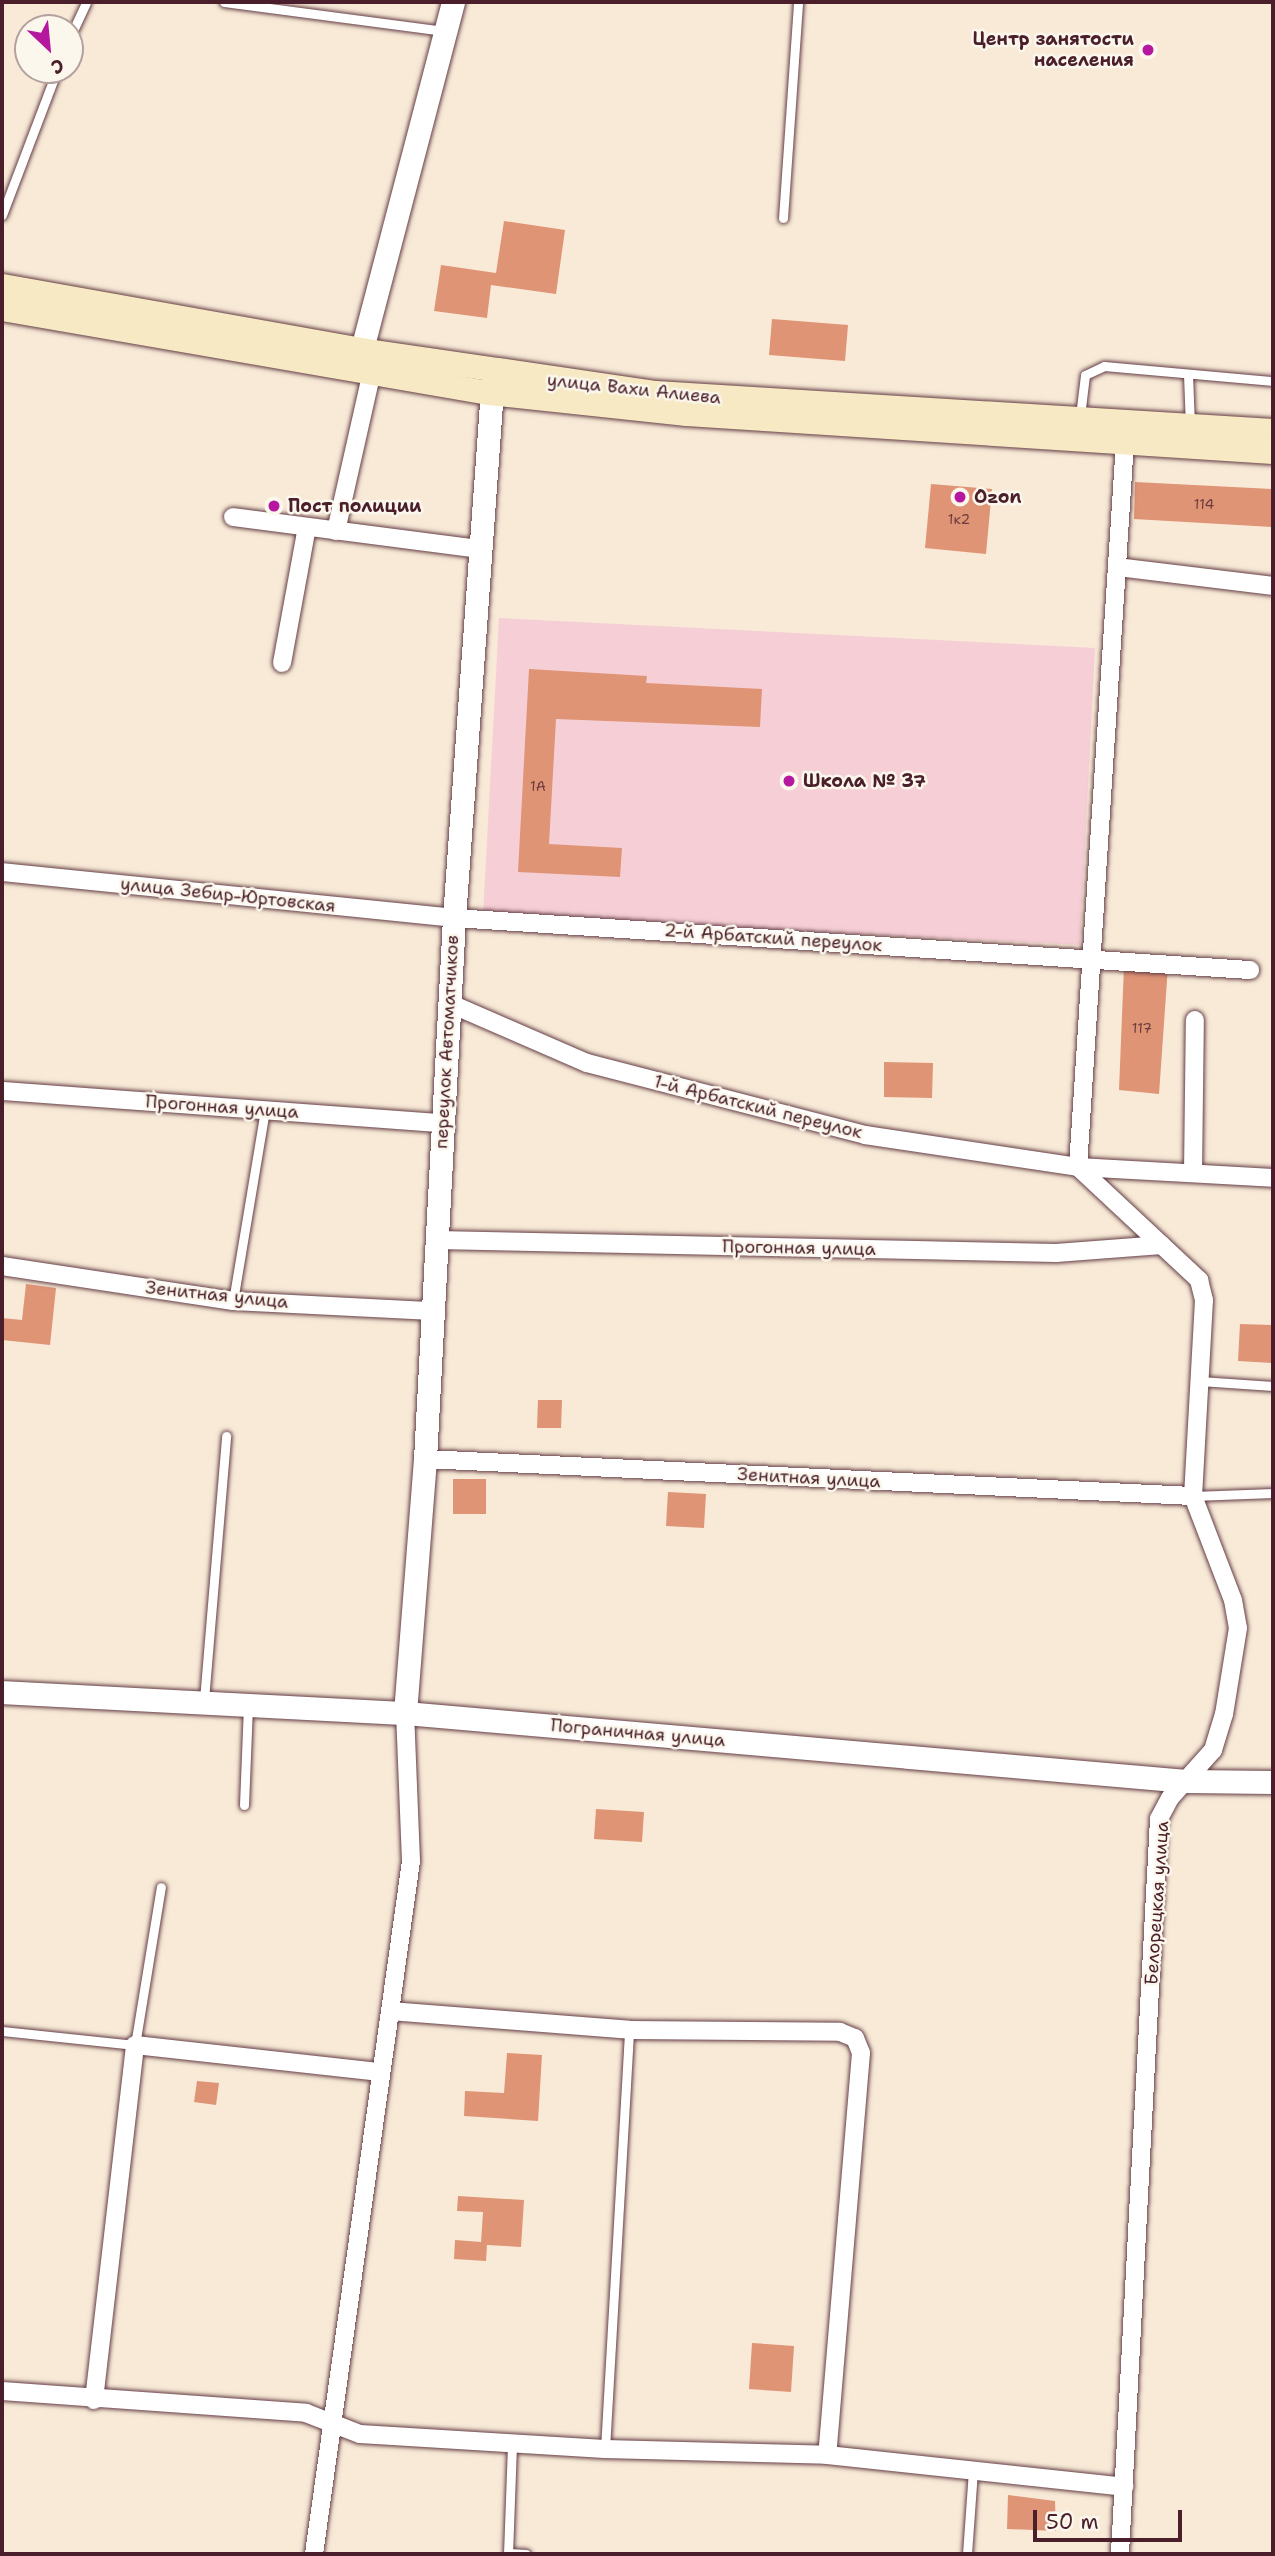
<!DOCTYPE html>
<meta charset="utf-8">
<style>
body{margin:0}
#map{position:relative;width:1275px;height:2556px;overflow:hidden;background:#f8ead7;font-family:"Shantell Sans",sans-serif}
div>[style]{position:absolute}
.built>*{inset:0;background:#f6cfd6}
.building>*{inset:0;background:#df9475}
.roads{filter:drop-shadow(0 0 2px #643d45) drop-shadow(0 0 2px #643d45)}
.service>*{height:9px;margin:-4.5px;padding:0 4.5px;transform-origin:4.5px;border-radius:4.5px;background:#fff}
.minor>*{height:18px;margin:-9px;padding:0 9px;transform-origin:9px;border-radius:9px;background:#fff}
.tertiary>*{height:23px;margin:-11.5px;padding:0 11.5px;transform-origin:11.5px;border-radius:11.5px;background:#fff}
.secondary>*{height:24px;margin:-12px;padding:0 12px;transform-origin:12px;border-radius:12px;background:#f6e9c3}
.dots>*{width:19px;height:19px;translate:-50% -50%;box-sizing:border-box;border:4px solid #fbf7ec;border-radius:50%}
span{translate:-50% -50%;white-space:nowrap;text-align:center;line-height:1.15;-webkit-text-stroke:5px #fbf7ec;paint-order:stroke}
.number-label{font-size:14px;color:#6f3c3e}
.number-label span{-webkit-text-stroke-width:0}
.poi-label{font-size:18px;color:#4a1f2b;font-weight:700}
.right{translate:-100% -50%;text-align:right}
.left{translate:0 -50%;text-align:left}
.street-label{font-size:18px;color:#4a1f2b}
.frame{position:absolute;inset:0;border:4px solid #4a1f2b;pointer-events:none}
.north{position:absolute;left:14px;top:14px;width:70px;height:70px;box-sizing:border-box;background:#fbf7ec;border:2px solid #b4a19f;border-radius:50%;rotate:154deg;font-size:19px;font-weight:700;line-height:28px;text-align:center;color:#4a1f2b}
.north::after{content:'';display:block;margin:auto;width:24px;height:32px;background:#b5179e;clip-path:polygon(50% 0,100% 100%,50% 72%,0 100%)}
.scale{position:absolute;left:1033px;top:2510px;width:149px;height:32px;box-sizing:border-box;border:4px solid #4a1f2b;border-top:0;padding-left:9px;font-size:21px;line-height:24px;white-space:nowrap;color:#4a1f2b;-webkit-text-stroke:5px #fbf7ec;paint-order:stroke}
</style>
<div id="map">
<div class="built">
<i style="clip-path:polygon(499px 618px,1095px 648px,1080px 945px,483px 915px)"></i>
</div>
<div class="building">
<i style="clip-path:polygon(504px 221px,565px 230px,556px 294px,491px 285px,487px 318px,434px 311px,441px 265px,496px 273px)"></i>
<i style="clip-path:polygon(772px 319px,848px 325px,845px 361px,769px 355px)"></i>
<i style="clip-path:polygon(1135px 482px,1273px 489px,1273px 527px,1134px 519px)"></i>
<i style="clip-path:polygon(931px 484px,992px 489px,986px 554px,925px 548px)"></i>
<i style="clip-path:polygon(529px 669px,647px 676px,646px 683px,762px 689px,760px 727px,556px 719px,549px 844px,622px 848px,620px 877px,518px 872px)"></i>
<i style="clip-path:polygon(1124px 966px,1168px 966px,1159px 1094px,1119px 1090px)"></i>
<i style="clip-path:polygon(884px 1062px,933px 1063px,932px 1098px,884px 1097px)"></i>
<i style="clip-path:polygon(26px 1284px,56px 1288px,50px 1345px,2px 1340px,2px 1318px,22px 1320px)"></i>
<i style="clip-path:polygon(1240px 1324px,1273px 1325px,1273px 1363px,1238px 1361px)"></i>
<i style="clip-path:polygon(538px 1400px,562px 1400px,561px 1428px,537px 1428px)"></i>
<i style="clip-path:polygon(453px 1479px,486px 1479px,486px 1514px,453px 1514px)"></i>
<i style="clip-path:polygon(668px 1492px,706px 1494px,704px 1528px,666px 1526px)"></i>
<i style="clip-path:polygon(596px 1809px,644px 1812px,642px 1842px,594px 1839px)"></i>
<i style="clip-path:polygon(507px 2053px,542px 2055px,538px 2121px,464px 2116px,465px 2091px,504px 2093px)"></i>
<i style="clip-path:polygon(197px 2081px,219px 2083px,216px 2105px,194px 2102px)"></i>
<i style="clip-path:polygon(458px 2196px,524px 2200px,521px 2247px,487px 2245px,486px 2261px,454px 2259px,455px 2240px,481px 2242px,483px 2212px,457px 2211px)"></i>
<i style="clip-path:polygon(752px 2343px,794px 2346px,791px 2392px,749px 2389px)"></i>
<i style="clip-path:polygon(1008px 2495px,1055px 2501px,1056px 2531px,1007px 2529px)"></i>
</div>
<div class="roads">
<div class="service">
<i style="left:224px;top:2px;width:222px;rotate:7.5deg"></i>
<i style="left:70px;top:37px;width:38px;rotate:-65deg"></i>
<i style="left:2px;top:215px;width:155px;rotate:-69.2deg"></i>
<i style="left:783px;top:218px;width:217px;rotate:-86deg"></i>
<i style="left:1188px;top:374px;width:51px;rotate:87.8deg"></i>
<i style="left:1080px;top:416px;width:41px;rotate:-83deg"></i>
<i style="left:1085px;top:375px;width:21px;rotate:-25deg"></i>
<i style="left:1104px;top:366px;width:170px;rotate:5.1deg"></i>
<i style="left:233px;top:1301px;width:195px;rotate:-80.5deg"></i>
<i style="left:1200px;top:1381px;width:73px;rotate:3.9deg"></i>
<i style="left:1193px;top:1496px;width:80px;rotate:-2.1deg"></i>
<i style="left:204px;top:1700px;width:265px;rotate:-85.2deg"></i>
<i style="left:244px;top:1805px;width:98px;rotate:-87.7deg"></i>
<i style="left:2px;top:2031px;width:134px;rotate:6deg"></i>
<i style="left:135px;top:2045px;width:160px;rotate:-80.7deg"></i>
<i style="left:605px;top:2449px;width:420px;rotate:-86.7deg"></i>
<i style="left:508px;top:2553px;width:18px;rotate:3deg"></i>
<i style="left:508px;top:2554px;width:110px;rotate:-87.9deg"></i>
<i style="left:967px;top:2554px;width:83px;rotate:-85.9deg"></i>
</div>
<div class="minor">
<i style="left:233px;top:517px;width:248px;rotate:7.4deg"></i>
<i style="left:336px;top:531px;width:164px;rotate:-77.3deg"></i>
<i style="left:1117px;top:567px;width:157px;rotate:6.9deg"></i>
<i style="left:282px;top:663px;width:138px;rotate:-79.6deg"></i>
<i style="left:2px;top:872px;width:454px;rotate:5.8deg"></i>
<i style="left:454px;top:918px;width:798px;rotate:3.74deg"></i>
<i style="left:449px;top:1003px;width:150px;rotate:23.5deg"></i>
<i style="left:587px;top:1063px;width:287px;rotate:14.5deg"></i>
<i style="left:865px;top:1135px;width:215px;rotate:8.5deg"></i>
<i style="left:1078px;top:1167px;width:195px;rotate:3.2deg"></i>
<i style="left:2px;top:1091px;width:442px;rotate:4.2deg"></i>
<i style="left:1078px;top:1167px;width:166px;rotate:43deg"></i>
<i style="left:1199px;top:1280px;width:21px;rotate:76deg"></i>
<i style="left:1204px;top:1300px;width:196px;rotate:93.2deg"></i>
<i style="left:1193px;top:1496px;width:111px;rotate:69deg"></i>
<i style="left:1233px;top:1600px;width:28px;rotate:80deg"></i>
<i style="left:1238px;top:1628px;width:87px;rotate:99.2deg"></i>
<i style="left:1224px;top:1714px;width:38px;rotate:107deg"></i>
<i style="left:1213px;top:1750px;width:64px;rotate:131.9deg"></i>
<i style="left:1170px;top:1798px;width:24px;rotate:118deg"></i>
<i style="left:1159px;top:1819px;width:736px;rotate:93.04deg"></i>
<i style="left:1078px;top:1167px;width:726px;rotate:-86.29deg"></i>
<i style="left:1193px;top:1173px;width:153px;rotate:-89.3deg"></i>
<i style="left:437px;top:1240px;width:619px;rotate:1.2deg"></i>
<i style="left:1056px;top:1253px;width:106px;rotate:-4.3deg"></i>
<i style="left:2px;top:1266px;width:234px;rotate:8.6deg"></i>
<i style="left:233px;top:1301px;width:200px;rotate:2.9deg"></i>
<i style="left:425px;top:1459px;width:769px;rotate:2.76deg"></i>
<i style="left:390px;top:2011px;width:240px;rotate:4.5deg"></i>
<i style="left:629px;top:2030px;width:211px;rotate:0.5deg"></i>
<i style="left:840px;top:2032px;width:16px;rotate:22deg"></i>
<i style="left:855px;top:2038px;width:16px;rotate:68deg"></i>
<i style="left:861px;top:2053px;width:403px;rotate:94.8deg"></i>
<i style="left:2px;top:2391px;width:305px;rotate:4.1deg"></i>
<i style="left:306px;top:2413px;width:58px;rotate:21.3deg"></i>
<i style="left:360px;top:2434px;width:245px;rotate:3.5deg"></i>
<i style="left:605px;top:2449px;width:222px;rotate:1.5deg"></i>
<i style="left:827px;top:2455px;width:299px;rotate:6.1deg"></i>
<i style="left:94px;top:2400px;width:357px;rotate:-83.4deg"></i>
<i style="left:135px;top:2045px;width:247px;rotate:6.3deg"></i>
<i style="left:314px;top:2554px;width:700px;rotate:-82.03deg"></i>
<i style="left:411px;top:1861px;width:148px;rotate:-92.3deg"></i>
</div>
<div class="tertiary">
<i style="left:357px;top:368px;width:378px;rotate:-75.3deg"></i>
<i style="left:2px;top:1692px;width:404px;rotate:3deg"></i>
<i style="left:405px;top:1713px;width:784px;rotate:4.98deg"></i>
<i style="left:1186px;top:1781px;width:87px;rotate:0.7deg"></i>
<i style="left:405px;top:1713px;width:255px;rotate:-85.5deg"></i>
<i style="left:425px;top:1459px;width:542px;rotate:-86.93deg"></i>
<i style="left:454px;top:918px;width:544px;rotate:-85.89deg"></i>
</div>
<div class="secondary">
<i style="left:2px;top:286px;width:365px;rotate:10.1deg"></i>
<i style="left:361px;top:350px;width:298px;rotate:8.3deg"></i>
<i style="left:656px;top:393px;width:618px;rotate:3.52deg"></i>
<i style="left:2px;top:309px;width:495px;rotate:9.8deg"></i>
<i style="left:490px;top:393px;width:198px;rotate:6.1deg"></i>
<i style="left:687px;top:414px;width:587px;rotate:3.71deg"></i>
</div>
</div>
<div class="dots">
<i style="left:1148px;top:50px;background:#b5179e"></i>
<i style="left:960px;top:497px;background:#b5179e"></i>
<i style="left:274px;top:506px;background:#b5179e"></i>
<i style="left:789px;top:781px;background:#b5179e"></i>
</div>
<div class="number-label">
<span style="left:1204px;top:504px">114</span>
<span style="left:959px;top:519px">1к2</span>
<span style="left:538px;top:786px">1А</span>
<span style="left:1142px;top:1028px">117</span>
</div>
<div class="poi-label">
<span class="right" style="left:1134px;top:50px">Центр занятости<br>населения</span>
<span class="left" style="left:974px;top:497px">Ozon</span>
<span class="left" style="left:288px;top:506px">Пост полиции</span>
<span class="left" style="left:803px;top:781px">Школа № 37</span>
</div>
<div class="street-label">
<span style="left:634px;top:389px;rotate:6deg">улица Вахи Алиева</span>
<span style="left:228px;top:895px;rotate:6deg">улица Зебир-Юртовская</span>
<span style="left:773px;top:938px;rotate:4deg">2-й Арбатский переулок</span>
<span style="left:447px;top:1042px;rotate:-87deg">переулок Автоматчиков</span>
<span style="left:222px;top:1107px;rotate:4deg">Прогонная улица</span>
<span style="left:758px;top:1107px;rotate:14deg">1-й Арбатский переулок</span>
<span style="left:799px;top:1248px;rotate:1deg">Прогонная улица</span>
<span style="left:217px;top:1295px;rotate:6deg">Зенитная улица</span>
<span style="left:809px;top:1478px;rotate:3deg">Зенитная улица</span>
<span style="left:638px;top:1733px;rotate:5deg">Пограничная улица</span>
<span style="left:1157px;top:1903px;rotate:-86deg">Белорецкая улица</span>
</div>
<div class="frame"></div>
<div class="north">С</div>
<div class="scale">50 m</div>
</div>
